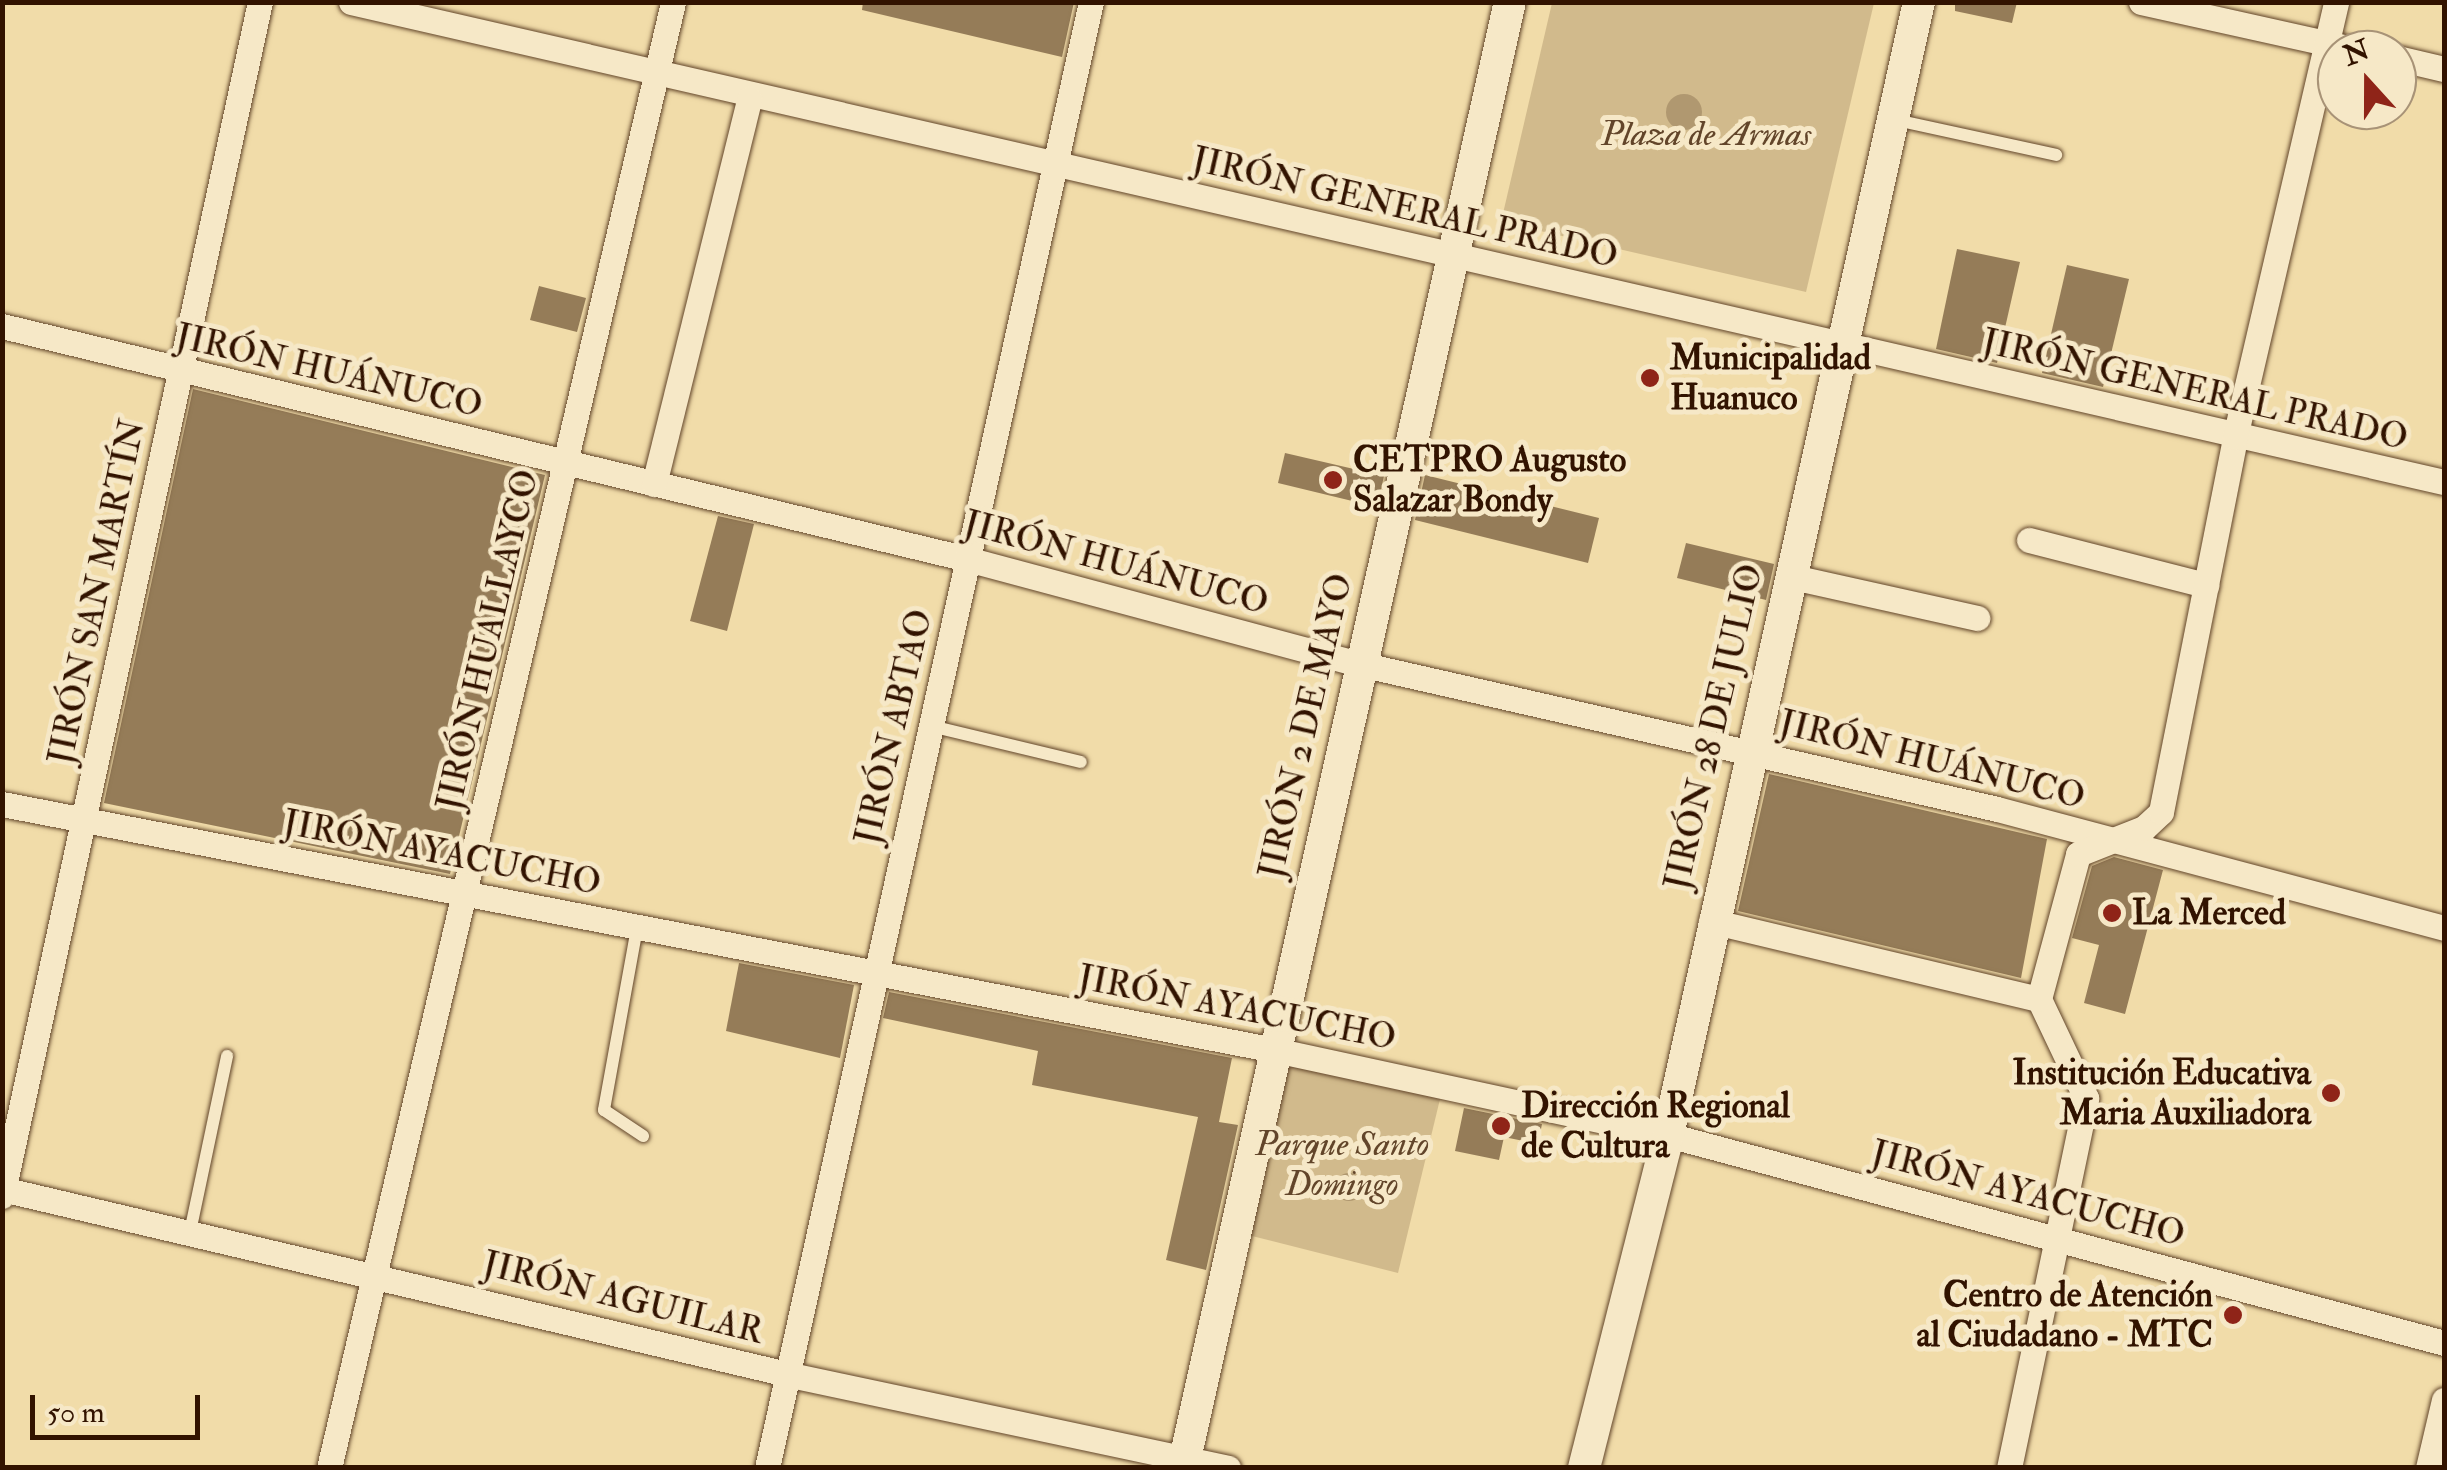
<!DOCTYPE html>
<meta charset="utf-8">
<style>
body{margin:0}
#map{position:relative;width:2447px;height:1470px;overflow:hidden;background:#f1dca9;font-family:"IM FELL Double Pica",serif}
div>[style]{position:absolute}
.green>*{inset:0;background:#d1ba8c}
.water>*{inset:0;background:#b09870}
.round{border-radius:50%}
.building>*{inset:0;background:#957c58}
.roads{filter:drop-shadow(0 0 2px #62452a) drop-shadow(0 0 2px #62452a)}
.service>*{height:12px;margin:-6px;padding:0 6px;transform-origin:6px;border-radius:6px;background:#f6e8c7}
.minor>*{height:25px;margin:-12.5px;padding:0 12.5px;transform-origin:12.5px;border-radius:12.5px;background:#f6e8c7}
.tertiary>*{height:32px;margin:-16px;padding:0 16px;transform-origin:16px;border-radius:16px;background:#f6e8c7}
.dots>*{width:28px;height:28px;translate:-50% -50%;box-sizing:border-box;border:5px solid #f6e8c7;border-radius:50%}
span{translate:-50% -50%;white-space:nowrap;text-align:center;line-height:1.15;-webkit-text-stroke:10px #f6e8c7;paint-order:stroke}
.park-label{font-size:35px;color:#62452a;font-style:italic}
.street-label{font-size:35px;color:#321300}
.poi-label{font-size:35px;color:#321300;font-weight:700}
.left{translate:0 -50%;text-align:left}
.right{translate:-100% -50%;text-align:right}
.frame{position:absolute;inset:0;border:5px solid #321300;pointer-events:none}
.north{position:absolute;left:2317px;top:30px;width:100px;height:100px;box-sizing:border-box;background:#f6e8c7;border:2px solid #a89377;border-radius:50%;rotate:339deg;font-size:28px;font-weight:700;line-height:40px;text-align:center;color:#321300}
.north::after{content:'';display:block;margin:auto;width:35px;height:45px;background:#8f2418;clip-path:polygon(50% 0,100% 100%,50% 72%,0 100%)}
.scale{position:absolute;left:30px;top:1395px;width:170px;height:45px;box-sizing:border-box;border:5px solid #321300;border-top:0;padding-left:12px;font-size:30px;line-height:35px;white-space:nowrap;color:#321300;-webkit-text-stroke:8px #f6e8c7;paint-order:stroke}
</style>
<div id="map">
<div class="green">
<i style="clip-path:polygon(1552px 3px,1874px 3px,1806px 292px,1501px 222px)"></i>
<i style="clip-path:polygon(1281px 1061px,1441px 1095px,1398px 1273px,1244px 1234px)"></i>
</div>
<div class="water">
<i class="round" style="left:1666px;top:94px;width:36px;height:36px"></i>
<i class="round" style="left:1335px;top:1173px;width:28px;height:28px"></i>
</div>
<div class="building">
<i style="clip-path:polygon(863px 2px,1074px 2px,1062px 57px,862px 10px)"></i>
<i style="clip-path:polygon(1955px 2px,2017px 2px,2012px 23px,1955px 11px)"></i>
<i style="clip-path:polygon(1957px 249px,2020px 262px,1997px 363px,1936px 349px)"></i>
<i style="clip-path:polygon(2067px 265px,2129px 279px,2103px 387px,2042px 373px)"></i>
<i style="clip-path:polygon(539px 286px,586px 298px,577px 332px,530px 320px)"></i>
<i style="clip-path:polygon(193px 389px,545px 475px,450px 874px,104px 803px)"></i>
<i style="clip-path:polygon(1285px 453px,1384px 476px,1377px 507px,1278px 483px)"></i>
<i style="clip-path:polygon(1425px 475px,1599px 518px,1588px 563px,1415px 520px)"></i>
<i style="clip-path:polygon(718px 516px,754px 524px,727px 631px,690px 621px)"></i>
<i style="clip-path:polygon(1686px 543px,1774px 564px,1766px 600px,1677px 578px)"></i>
<i style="clip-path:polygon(1769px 774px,2047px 839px,2021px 978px,1738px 911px)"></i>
<i style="clip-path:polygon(2114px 857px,2163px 870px,2125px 1014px,2084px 1003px,2099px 945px,2072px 938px,2092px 866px)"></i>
<i style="clip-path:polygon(739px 963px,854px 985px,840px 1058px,726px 1031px)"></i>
<i style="clip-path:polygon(889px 992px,1232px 1058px,1219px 1122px,1238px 1125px,1206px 1270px,1166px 1260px,1198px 1117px,1032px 1085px,1038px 1051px,883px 1018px)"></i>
<i style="clip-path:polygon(1464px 1108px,1542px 1124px,1538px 1144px,1504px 1137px,1499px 1160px,1455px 1151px)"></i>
</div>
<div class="roads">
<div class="service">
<i style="left:1896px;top:120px;width:164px;rotate:12.3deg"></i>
<i style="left:931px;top:726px;width:154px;rotate:13.5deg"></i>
<i style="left:637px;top:928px;width:185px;rotate:100.3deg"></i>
<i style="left:604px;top:1110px;width:47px;rotate:33.7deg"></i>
<i style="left:190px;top:1232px;width:180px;rotate:-78.1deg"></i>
</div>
<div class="minor">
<i style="left:351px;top:2px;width:2147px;rotate:12.92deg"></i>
<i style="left:2141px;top:2px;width:221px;rotate:12.5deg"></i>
<i style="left:2397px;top:58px;width:48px;rotate:13.2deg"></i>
<i style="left:2px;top:326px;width:993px;rotate:13.57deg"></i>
<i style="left:967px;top:559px;width:407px;rotate:15deg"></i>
<i style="left:1360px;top:664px;width:653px;rotate:12.82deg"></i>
<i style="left:1997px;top:809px;width:463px;rotate:14.9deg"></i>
<i style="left:654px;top:484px;width:397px;rotate:-76.1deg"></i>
<i style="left:2029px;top:540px;width:183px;rotate:14.3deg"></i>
<i style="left:1788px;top:576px;width:194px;rotate:12.5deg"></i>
<i style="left:2px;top:804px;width:1297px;rotate:10.94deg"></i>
<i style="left:1275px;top:1050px;width:402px;rotate:12.2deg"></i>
<i style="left:1668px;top:1135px;width:803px;rotate:15deg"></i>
<i style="left:1711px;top:921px;width:337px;rotate:13.4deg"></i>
<i style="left:2px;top:1189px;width:811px;rotate:13.26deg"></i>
<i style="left:791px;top:1375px;width:447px;rotate:12deg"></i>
<i style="left:2px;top:1196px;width:1222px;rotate:-77.81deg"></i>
<i style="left:329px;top:1468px;width:1506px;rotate:-76.79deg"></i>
<i style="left:767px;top:1468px;width:1501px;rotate:-77.54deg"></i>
<i style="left:2009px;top:1468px;width:378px;rotate:-78.2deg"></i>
<i style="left:2086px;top:1098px;width:110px;rotate:-115.4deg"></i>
<i style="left:2039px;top:999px;width:150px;rotate:-74.9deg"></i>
<i style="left:2078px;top:854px;width:71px;rotate:-21.5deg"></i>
<i style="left:2144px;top:828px;width:23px;rotate:-43deg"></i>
<i style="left:2161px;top:812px;width:382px;rotate:-78.8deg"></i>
<i style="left:2235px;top:437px;width:447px;rotate:-76.9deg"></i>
<i style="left:2428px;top:1468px;width:70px;rotate:-76.8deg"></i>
</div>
<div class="tertiary">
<i style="left:1183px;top:1468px;width:1502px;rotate:-77.43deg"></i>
<i style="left:1584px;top:1468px;width:343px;rotate:-75.8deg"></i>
<i style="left:1668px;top:1135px;width:1160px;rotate:-77.51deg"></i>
</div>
</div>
<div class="dots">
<i style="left:1650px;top:378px;background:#8f2418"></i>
<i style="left:1333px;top:480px;background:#8f2418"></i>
<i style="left:2112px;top:913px;background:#8f2418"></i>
<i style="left:2331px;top:1093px;background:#8f2418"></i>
<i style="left:1501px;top:1126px;background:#8f2418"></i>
<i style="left:2233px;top:1315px;background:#8f2418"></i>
</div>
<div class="park-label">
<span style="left:1706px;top:134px">Plaza de Armas</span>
<span style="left:1342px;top:1164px">Parque Santo<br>Domingo</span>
</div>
<div class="street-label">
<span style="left:1405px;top:208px;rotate:13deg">JIRÓN GENERAL PRADO</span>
<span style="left:329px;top:371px;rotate:13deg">JIRÓN HUÁNUCO</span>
<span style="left:2195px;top:390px;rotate:13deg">JIRÓN GENERAL PRADO</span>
<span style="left:1116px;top:563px;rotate:15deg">JIRÓN HUÁNUCO</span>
<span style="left:97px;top:592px;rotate:-78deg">JIRÓN SAN MARTÍN</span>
<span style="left:488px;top:640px;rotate:-77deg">JIRÓN HUALLAYCO</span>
<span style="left:1306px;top:726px;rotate:-77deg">JIRÓN 2 DE MAYO</span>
<span style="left:894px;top:727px;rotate:-77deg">JIRÓN ABTAO</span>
<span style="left:1714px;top:727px;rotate:-77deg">JIRÓN 28 DE JULIO</span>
<span style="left:1932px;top:760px;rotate:14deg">JIRÓN HUÁNUCO</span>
<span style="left:442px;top:853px;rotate:11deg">JIRÓN AYACUCHO</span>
<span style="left:1237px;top:1008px;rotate:11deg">JIRÓN AYACUCHO</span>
<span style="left:2028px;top:1194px;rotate:15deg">JIRÓN AYACUCHO</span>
<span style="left:623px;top:1298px;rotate:14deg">JIRÓN AGUILAR</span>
</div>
<div class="poi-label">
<span class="left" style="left:1670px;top:378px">Municipalidad<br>Huanuco</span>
<span class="left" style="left:1353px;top:480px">CETPRO Augusto<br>Salazar Bondy</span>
<span class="left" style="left:2132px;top:913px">La Merced</span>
<span class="right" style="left:2311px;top:1093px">Institución Educativa<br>Maria Auxiliadora</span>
<span class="left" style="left:1521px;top:1126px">Dirección Regional<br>de Cultura</span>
<span class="right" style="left:2213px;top:1315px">Centro de Atención<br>al Ciudadano - MTC</span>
</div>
<div class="frame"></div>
<div class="north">N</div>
<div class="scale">50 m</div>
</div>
